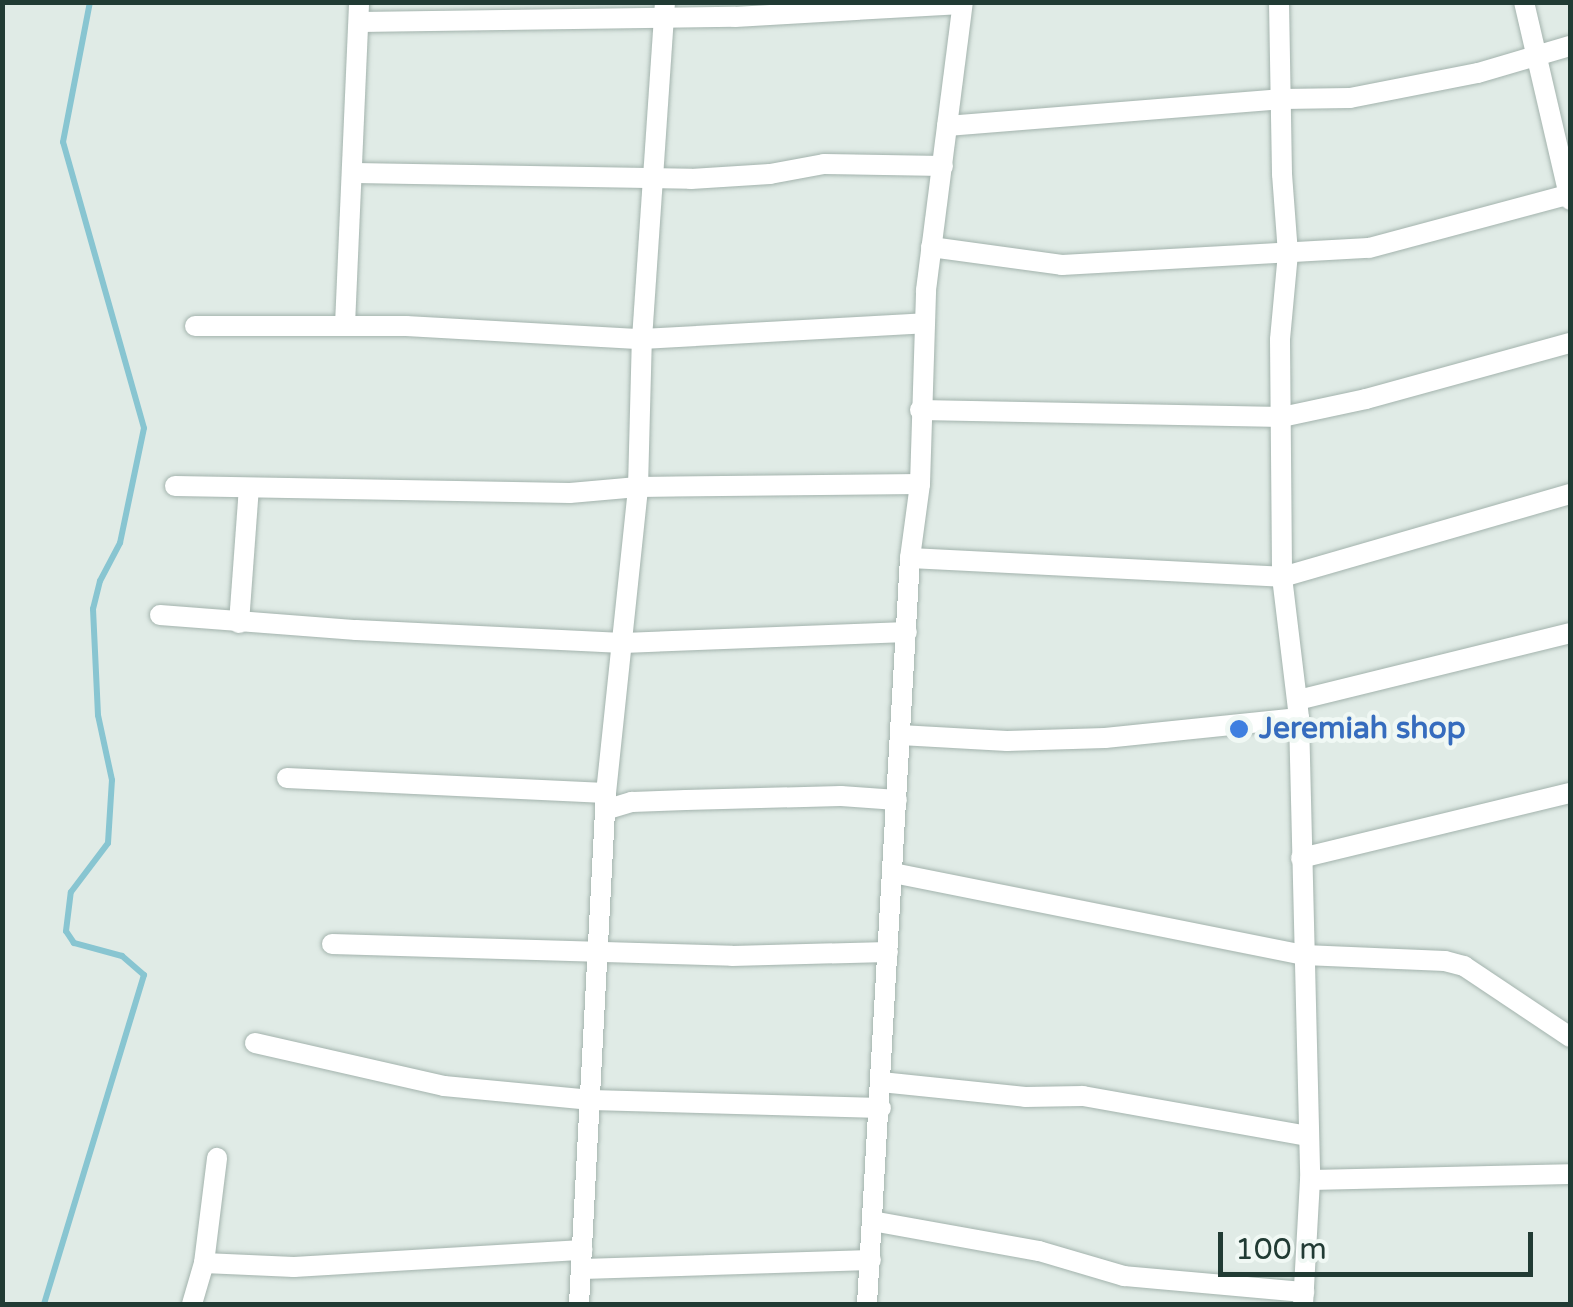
<!DOCTYPE html>
<style>
body{margin:0}
#map{position:relative;width:1573px;height:1307px;overflow:hidden;background:#e0ebe6;font-family:"Varela Round",sans-serif}
div>[style]{position:absolute}
.stream>*{height:6px;margin:-3px;padding:0 3px;transform-origin:3px;border-radius:3px;background:#88c5d1}
.roads{filter:drop-shadow(0 0 2px #a3b3ad) drop-shadow(0 0 2px #a3b3ad)}
.minor>*{height:20px;margin:-10px;padding:0 10px;transform-origin:10px;border-radius:10px;background:#fff}
.dots>*{width:28px;height:28px;translate:-50% -50%;box-sizing:border-box;border:5px solid #f0f8f4;border-radius:50%}
span{translate:-50% -50%;white-space:nowrap;text-align:center;line-height:1.15;-webkit-text-stroke:9px #f0f8f4;paint-order:stroke}
.shop-label{font-size:30px;color:#366cbe;font-weight:700}
.left{translate:0 -50%;text-align:left}
.frame{position:absolute;inset:0;border:5px solid #213b34;pointer-events:none}
.scale{position:absolute;left:1218px;top:1232px;width:315px;height:45px;box-sizing:border-box;border:5px solid #213b34;border-top:0;padding-left:12px;font-size:30px;line-height:35px;white-space:nowrap;color:#213b34;-webkit-text-stroke:8px #f0f8f4;paint-order:stroke}
</style>
<div id="map">
<div class="stream">
<i style="left:44px;top:1304px;width:344px;rotate:-73.1deg"></i>
<i style="left:144px;top:975px;width:29px;rotate:-139deg"></i>
<i style="left:122px;top:956px;width:50px;rotate:-164.8deg"></i>
<i style="left:74px;top:943px;width:14px;rotate:-124deg"></i>
<i style="left:66px;top:931px;width:39px;rotate:-83deg"></i>
<i style="left:71px;top:892px;width:61px;rotate:-52.9deg"></i>
<i style="left:108px;top:843px;width:63px;rotate:-86.4deg"></i>
<i style="left:112px;top:780px;width:66px;rotate:-102.2deg"></i>
<i style="left:98px;top:715px;width:106px;rotate:-92.7deg"></i>
<i style="left:93px;top:609px;width:29px;rotate:-76deg"></i>
<i style="left:100px;top:581px;width:43px;rotate:-62.2deg"></i>
<i style="left:120px;top:543px;width:117px;rotate:-78.2deg"></i>
<i style="left:144px;top:428px;width:297px;rotate:-105.8deg"></i>
<i style="left:63px;top:142px;width:143px;rotate:-79.1deg"></i>
</div>
<div class="roads">
<div class="minor">
<i style="left:1279px;top:2px;width:172px;rotate:89deg"></i>
<i style="left:1282px;top:174px;width:79px;rotate:85.7deg"></i>
<i style="left:1288px;top:253px;width:87px;rotate:95.3deg"></i>
<i style="left:1280px;top:340px;width:237px;rotate:89.5deg"></i>
<i style="left:1282px;top:577px;width:142px;rotate:83.1deg"></i>
<i style="left:1299px;top:718px;width:462px;rotate:88.6deg"></i>
<i style="left:1310px;top:1180px;width:124px;rotate:93.2deg"></i>
<i style="left:1524px;top:2px;width:203px;rotate:76.9deg"></i>
<i style="left:360px;top:22px;width:375px;rotate:-0.8deg"></i>
<i style="left:735px;top:17px;width:227px;rotate:-3.3deg"></i>
<i style="left:947px;top:126px;width:337px;rotate:-4.6deg"></i>
<i style="left:1283px;top:99px;width:67px;rotate:-0.9deg"></i>
<i style="left:1350px;top:98px;width:130px;rotate:-11.1deg"></i>
<i style="left:1478px;top:73px;width:96px;rotate:-16.4deg"></i>
<i style="left:355px;top:173px;width:336px;rotate:1deg"></i>
<i style="left:691px;top:179px;width:79px;rotate:-3.6deg"></i>
<i style="left:770px;top:174px;width:55px;rotate:-10.5deg"></i>
<i style="left:824px;top:164px;width:119px;rotate:1deg"></i>
<i style="left:931px;top:247px;width:132px;rotate:7.8deg"></i>
<i style="left:1062px;top:265px;width:307px;rotate:-3.2deg"></i>
<i style="left:1369px;top:248px;width:208px;rotate:-15deg"></i>
<i style="left:345px;top:325px;width:323px;rotate:-87.5deg"></i>
<i style="left:195px;top:326px;width:211px"></i>
<i style="left:406px;top:326px;width:236px;rotate:3.2deg"></i>
<i style="left:642px;top:339px;width:283px;rotate:-3.2deg"></i>
<i style="left:920px;top:410px;width:362px;rotate:1.1deg"></i>
<i style="left:1282px;top:417px;width:86px;rotate:-12.1deg"></i>
<i style="left:1366px;top:399px;width:212px;rotate:-15.4deg"></i>
<i style="left:175px;top:486px;width:395px;rotate:1deg"></i>
<i style="left:570px;top:493px;width:68px;rotate:-5deg"></i>
<i style="left:638px;top:487px;width:282px;rotate:-0.6deg"></i>
<i style="left:910px;top:558px;width:372px;rotate:2.9deg"></i>
<i style="left:1282px;top:577px;width:300px;rotate:-16.1deg"></i>
<i style="left:160px;top:615px;width:197px;rotate:4.4deg"></i>
<i style="left:356px;top:630px;width:267px;rotate:2.8deg"></i>
<i style="left:623px;top:643px;width:284px;rotate:-2.2deg"></i>
<i style="left:239px;top:623px;width:135px;rotate:-85.8deg"></i>
<i style="left:1298px;top:700px;width:280px;rotate:-13.8deg"></i>
<i style="left:900px;top:735px;width:107px;rotate:3.2deg"></i>
<i style="left:1007px;top:741px;width:98px;rotate:-1.8deg"></i>
<i style="left:1105px;top:738px;width:195px;rotate:-5.9deg"></i>
<i style="left:287px;top:778px;width:319px;rotate:2.7deg"></i>
<i style="left:605px;top:810px;width:28px;rotate:-17deg"></i>
<i style="left:632px;top:802px;width:54px;rotate:-2.1deg"></i>
<i style="left:686px;top:800px;width:155px;rotate:-1.5deg"></i>
<i style="left:841px;top:796px;width:56px;rotate:4.1deg"></i>
<i style="left:1301px;top:858px;width:277px;rotate:-13.6deg"></i>
<i style="left:893px;top:873px;width:419px;rotate:11.3deg"></i>
<i style="left:1304px;top:955px;width:141px;rotate:2.4deg"></i>
<i style="left:1445px;top:961px;width:20px;rotate:15deg"></i>
<i style="left:1464px;top:966px;width:128px;rotate:33.8deg"></i>
<i style="left:332px;top:944px;width:400px;rotate:1.7deg"></i>
<i style="left:732px;top:956px;width:156px;rotate:-1.5deg"></i>
<i style="left:255px;top:1043px;width:194px;rotate:12.8deg"></i>
<i style="left:444px;top:1086px;width:148px;rotate:5.4deg"></i>
<i style="left:591px;top:1100px;width:290px;rotate:1.6deg"></i>
<i style="left:881px;top:1082px;width:145px;rotate:5.9deg"></i>
<i style="left:1025px;top:1097px;width:58px;rotate:-1deg"></i>
<i style="left:1083px;top:1096px;width:229px;rotate:10.1deg"></i>
<i style="left:1310px;top:1180px;width:260px;rotate:-1.3deg"></i>
<i style="left:872px;top:1221px;width:170px;rotate:10.2deg"></i>
<i style="left:1039px;top:1251px;width:89px;rotate:16.4deg"></i>
<i style="left:1124px;top:1276px;width:181px;rotate:5.1deg"></i>
<i style="left:204px;top:1263px;width:90px;rotate:2.5deg"></i>
<i style="left:294px;top:1267px;width:289px;rotate:-3.4deg"></i>
<i style="left:582px;top:1269px;width:289px;rotate:-1.8deg"></i>
<i style="left:192px;top:1304px;width:43px;rotate:-73.7deg"></i>
<i style="left:204px;top:1263px;width:106px;rotate:-82.9deg"></i>
<i style="left:579px;top:1304px;width:512px;rotate:-86.98deg"></i>
<i style="left:606px;top:793px;width:308px;rotate:-84deg"></i>
<i style="left:638px;top:487px;width:148px;rotate:-88.5deg"></i>
<i style="left:642px;top:339px;width:338px;rotate:-86.1deg"></i>
<i style="left:867px;top:1304px;width:747px;rotate:-86.7deg"></i>
<i style="left:910px;top:558px;width:75px;rotate:-82.3deg"></i>
<i style="left:920px;top:484px;width:194px;rotate:-88.2deg"></i>
<i style="left:926px;top:290px;width:290px;rotate:-82.7deg"></i>
</div>
</div>
<div class="dots">
<i style="left:1239px;top:729px;background:#3f7fe0"></i>
</div>
<div class="shop-label">
<span class="left" style="left:1259px;top:729px">Jeremiah shop</span>
</div>
<div class="frame"></div>
<div class="scale">100 m</div>
</div>
